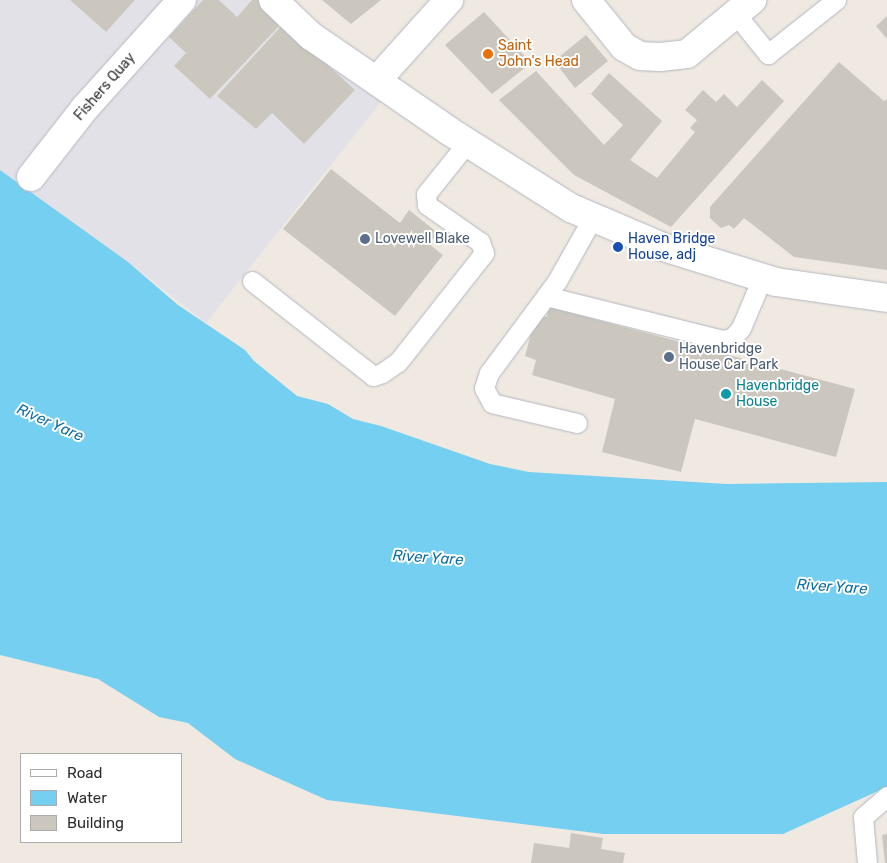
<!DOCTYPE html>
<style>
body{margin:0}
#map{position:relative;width:887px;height:863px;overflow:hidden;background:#efe9e1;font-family:Rubik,sans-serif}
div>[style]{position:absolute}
.industrial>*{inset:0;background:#e3e1e8}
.water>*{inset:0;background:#75cff0}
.building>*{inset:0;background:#cbc7bf}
.roads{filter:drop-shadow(0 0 1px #b4b7c1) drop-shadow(0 0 1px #b4b7c1)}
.lane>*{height:19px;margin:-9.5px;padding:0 9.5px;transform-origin:9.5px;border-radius:9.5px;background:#fff}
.street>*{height:28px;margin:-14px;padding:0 14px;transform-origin:14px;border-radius:14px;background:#fff}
.secondary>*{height:28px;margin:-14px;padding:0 14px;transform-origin:14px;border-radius:14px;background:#fff}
.dots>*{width:14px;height:14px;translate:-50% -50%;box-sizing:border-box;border:2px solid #fff;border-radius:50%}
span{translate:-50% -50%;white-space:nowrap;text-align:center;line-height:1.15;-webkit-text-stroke:4px #fff;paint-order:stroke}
.food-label{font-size:14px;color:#c56008}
.left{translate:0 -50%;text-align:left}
.street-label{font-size:14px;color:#2e2e2e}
.service-label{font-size:14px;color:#4e5e75}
.transit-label{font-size:14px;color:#164399}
.culture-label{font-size:14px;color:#0d838f}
.water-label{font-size:15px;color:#0d6fa3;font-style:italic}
.legend{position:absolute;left:20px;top:753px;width:162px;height:90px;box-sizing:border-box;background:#fff;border:1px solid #ababab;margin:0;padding:6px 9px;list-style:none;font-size:15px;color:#2e2e2e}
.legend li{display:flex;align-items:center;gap:10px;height:25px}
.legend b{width:25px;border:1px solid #ababab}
</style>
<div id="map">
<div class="industrial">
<i style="clip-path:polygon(evenodd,0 0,70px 0,106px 32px,135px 0,203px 0,169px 37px,186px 53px,174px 67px,210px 99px,282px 23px,258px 0,263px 0,384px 98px,206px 323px,128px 262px,0 170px,0 0,283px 24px,322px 60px,256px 129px,217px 96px,283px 24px,0 0,323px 60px,354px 90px,304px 144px,272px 113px,323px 60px)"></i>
<i style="clip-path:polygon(219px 0,252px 0,237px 17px)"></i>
</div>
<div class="water">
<i style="clip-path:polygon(0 170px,128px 262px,178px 305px,245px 350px,254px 361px,297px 396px,328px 404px,353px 419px,381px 426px,490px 464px,529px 472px,727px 484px,887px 482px,887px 787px,783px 834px,603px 834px,327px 800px,235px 759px,188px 723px,159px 717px,98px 679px,0 655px)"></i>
</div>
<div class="building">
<i style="clip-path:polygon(70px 0,135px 0,106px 32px)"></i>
<i style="clip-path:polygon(203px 0,219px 0,237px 17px,252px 0,258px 0,282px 23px,210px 99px,174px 66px,186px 53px,169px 37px)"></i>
<i style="clip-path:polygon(322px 0,381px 0,351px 24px)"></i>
<i style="clip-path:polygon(484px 12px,531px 63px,492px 94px,445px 45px)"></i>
<i style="clip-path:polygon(887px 16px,887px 39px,876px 26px)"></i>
<i style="clip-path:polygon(283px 24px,355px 90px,304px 144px,272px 113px,256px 129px,217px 96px)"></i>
<i style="clip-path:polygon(586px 35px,608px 61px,575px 88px,554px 61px)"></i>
<i style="clip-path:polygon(839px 62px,884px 101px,887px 99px,887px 270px,794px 257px,744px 218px,734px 229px,729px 225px,721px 228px,710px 218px,710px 207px)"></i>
<i style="clip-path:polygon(536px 71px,604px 145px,623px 125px,591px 94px,609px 73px,662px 121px,630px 160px,657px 178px,695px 132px,690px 128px,697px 120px,685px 110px,703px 90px,716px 102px,724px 94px,737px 107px,762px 80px,784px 101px,671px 227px,574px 175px,499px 100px)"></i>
<i style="clip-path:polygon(331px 169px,400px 223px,409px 210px,438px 233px,429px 244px,443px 255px,395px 316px,283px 229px)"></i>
<i style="clip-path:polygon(549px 307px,855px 389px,836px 457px,695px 419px,681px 472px,602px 452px,615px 399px,532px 375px,536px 360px,525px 356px,536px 315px,547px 317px)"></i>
<i style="clip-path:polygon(571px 833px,603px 838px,601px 849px,625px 853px,623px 863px,531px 863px,534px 843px,569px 848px)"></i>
<i style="clip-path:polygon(887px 834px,887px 863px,885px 863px,882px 835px)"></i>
</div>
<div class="roads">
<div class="lane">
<i style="left:735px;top:13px;width:53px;rotate:51.2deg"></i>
<i style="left:768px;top:54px;width:87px;rotate:-38.5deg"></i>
<i style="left:252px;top:281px;width:154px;rotate:38.1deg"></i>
<i style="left:373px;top:376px;width:9px;rotate:-18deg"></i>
<i style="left:382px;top:373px;width:19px;rotate:-35deg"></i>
<i style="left:398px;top:362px;width:139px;rotate:-51.7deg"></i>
<i style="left:484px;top:253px;width:12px;rotate:-110deg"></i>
<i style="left:480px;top:242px;width:65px;rotate:-145.1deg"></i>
<i style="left:427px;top:205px;width:11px;rotate:-95deg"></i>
<i style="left:426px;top:194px;width:65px;rotate:-51.2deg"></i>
<i style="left:546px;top:296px;width:181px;rotate:14deg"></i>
<i style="left:722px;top:340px;width:10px;rotate:-11deg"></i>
<i style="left:732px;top:338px;width:13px;rotate:-48deg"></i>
<i style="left:741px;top:328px;width:54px;rotate:-67.2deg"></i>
<i style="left:577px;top:423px;width:87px;rotate:-166.8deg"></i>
<i style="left:492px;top:403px;width:17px;rotate:-118deg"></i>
<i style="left:484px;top:388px;width:16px;rotate:-72deg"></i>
<i style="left:489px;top:373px;width:114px;rotate:-53.5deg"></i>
<i style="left:557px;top:281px;width:73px;rotate:-60.6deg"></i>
<i style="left:867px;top:863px;width:46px;rotate:-95deg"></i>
<i style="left:863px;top:817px;width:32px;rotate:-41deg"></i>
</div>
<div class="street">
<i style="left:586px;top:0;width:60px;rotate:51deg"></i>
<i style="left:624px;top:47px;width:18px;rotate:29deg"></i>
<i style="left:640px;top:56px;width:20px;rotate:3deg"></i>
<i style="left:660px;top:57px;width:27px;rotate:-6deg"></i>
<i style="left:687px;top:54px;width:85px;rotate:-39.7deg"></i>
<i style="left:377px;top:80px;width:108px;rotate:-48deg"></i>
<i style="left:31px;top:177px;width:88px;rotate:-52deg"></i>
<i style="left:85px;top:108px;width:145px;rotate:-48.1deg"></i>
</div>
<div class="secondary">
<i style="left:273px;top:0;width:52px;rotate:43.5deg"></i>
<i style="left:311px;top:36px;width:168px;rotate:34.5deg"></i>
<i style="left:449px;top:131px;width:144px;rotate:32.3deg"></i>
<i style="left:571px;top:208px;width:100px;rotate:23deg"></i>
<i style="left:663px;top:247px;width:118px;rotate:17.2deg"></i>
<i style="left:776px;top:282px;width:112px;rotate:8.2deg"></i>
</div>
</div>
<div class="dots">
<i style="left:488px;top:54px;background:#e8710a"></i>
<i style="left:365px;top:239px;background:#5c6f8a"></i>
<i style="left:618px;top:247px;background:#1a4fb4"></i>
<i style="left:669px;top:357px;background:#5c6f8a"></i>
<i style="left:726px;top:394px;background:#0f9aa8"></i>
</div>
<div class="food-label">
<span class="left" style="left:498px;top:54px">Saint<br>John's Head</span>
</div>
<div class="street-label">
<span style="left:105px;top:87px;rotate:-49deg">Fishers Quay</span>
</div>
<div class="service-label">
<span class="left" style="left:375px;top:239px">Lovewell Blake</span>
<span class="left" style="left:679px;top:357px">Havenbridge<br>House Car Park</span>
</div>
<div class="transit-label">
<span class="left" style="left:628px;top:247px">Haven Bridge<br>House, adj</span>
</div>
<div class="culture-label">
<span class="left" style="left:736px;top:394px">Havenbridge<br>House</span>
</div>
<div class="water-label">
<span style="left:50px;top:423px;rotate:24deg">River Yare</span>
<span style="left:428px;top:558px;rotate:4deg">River Yare</span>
<span style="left:832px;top:587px;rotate:4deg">River Yare</span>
</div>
<ul class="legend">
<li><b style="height:6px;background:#fff"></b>Road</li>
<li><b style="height:14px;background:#75cff0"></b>Water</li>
<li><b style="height:14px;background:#cbc7bf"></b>Building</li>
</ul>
</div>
